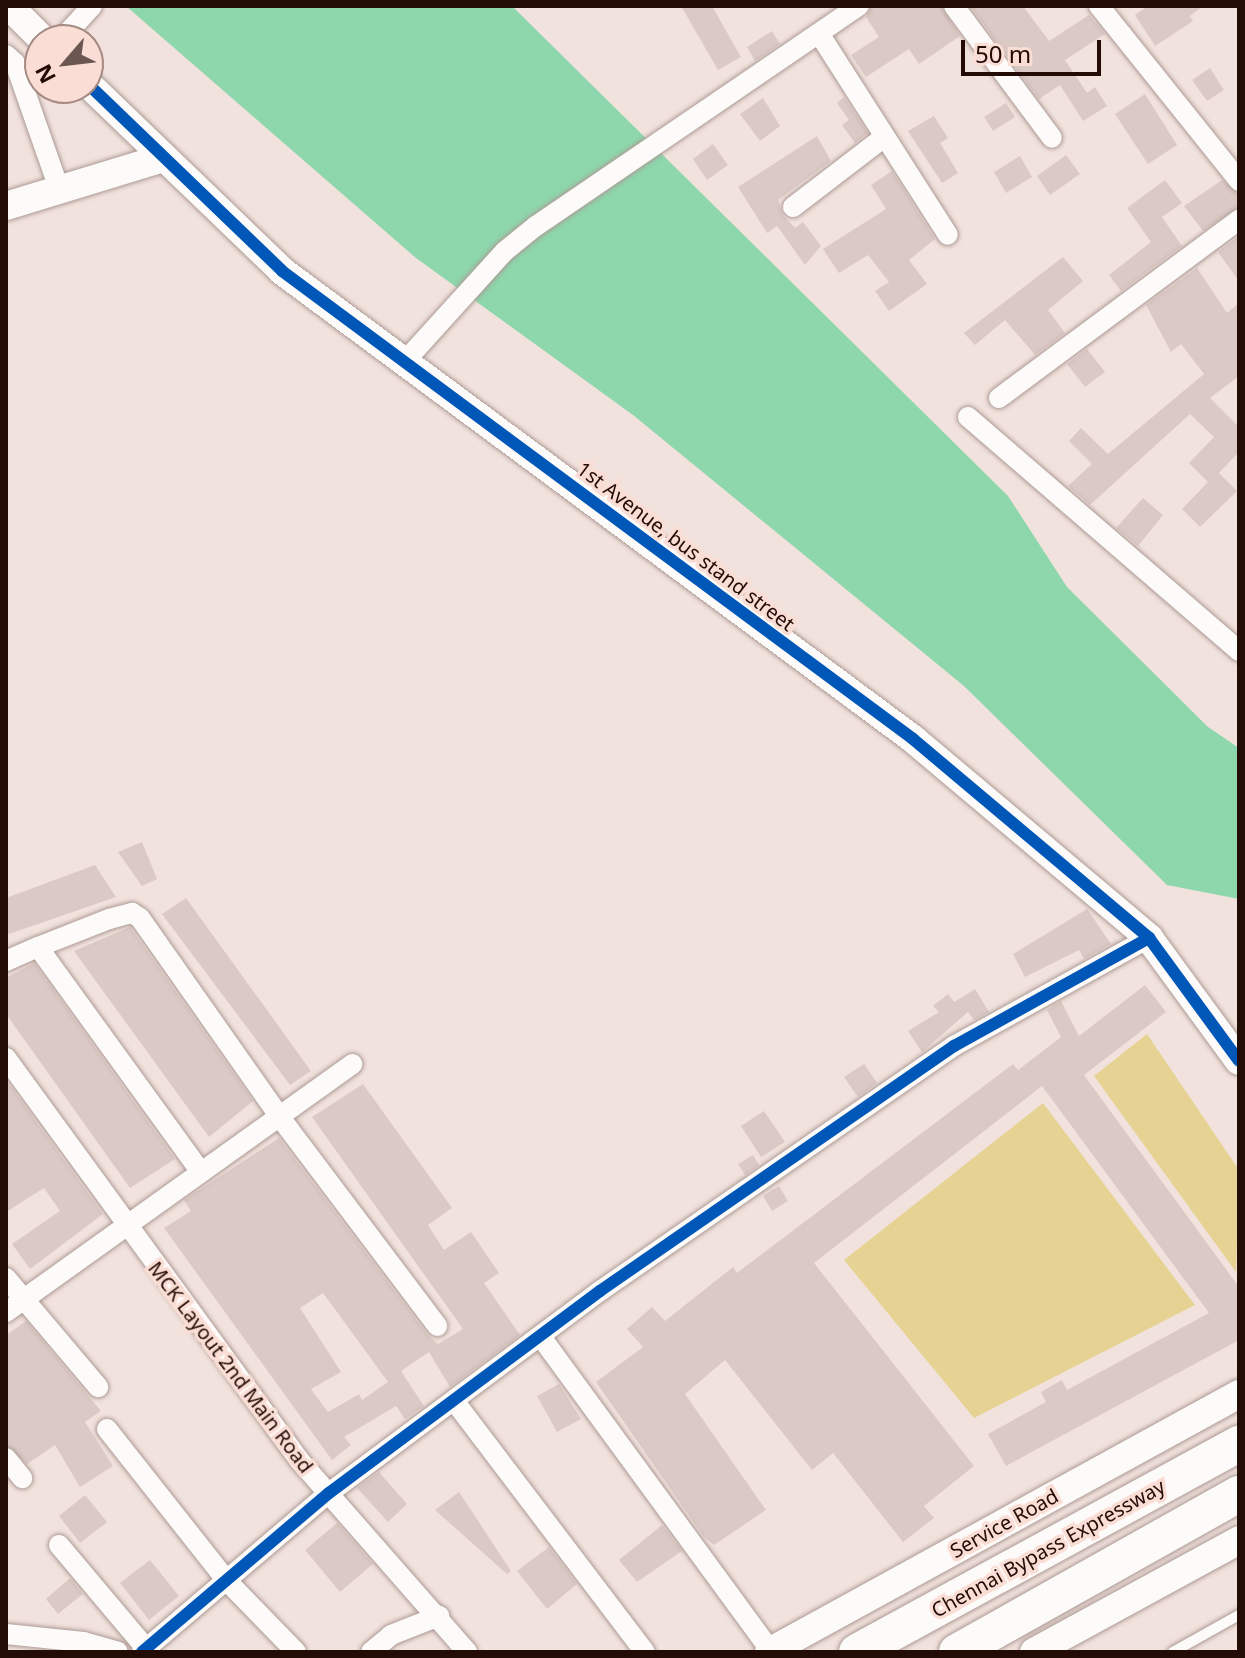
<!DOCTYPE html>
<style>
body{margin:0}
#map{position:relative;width:1245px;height:1658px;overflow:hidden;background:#f2e2dd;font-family:"Noto Sans",sans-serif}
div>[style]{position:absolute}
.green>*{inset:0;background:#e6d394}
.water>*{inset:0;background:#8ed6ac}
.building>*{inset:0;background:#dbc9c5}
.roads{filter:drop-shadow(0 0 2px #ac9a94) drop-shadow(0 0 2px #ac9a94)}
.lane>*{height:10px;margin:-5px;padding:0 5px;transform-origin:5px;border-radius:5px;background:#fdfbfa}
.street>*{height:20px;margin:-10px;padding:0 10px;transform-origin:10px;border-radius:10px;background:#fdfbfa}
.secondary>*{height:28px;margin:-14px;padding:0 14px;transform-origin:14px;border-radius:14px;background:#fdfbfa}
.highway>*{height:36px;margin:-18px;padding:0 18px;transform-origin:18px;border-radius:18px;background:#fdfbfa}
.cycleway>*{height:12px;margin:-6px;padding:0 6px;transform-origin:6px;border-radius:6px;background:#0057b8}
span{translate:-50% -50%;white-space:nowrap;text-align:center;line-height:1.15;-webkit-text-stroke:7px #faded5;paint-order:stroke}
.street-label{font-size:20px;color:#230c06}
.frame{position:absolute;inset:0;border:8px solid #230c06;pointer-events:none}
.north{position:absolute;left:24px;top:24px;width:80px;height:80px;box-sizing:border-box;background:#faded5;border:2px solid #a48a82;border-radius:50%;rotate:242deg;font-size:22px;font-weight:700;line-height:32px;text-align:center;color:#230c06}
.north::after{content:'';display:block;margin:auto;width:28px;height:36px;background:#6b5751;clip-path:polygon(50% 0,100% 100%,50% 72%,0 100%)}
.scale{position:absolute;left:961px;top:40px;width:140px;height:36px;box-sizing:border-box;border:4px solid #230c06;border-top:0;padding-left:10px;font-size:24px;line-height:28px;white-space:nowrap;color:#230c06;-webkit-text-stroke:6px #faded5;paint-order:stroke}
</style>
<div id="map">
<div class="green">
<i style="clip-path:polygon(1147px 1034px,1239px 1170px,1236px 1272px,1094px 1076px)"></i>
<i style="clip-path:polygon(1043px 1103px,1195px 1305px,974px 1418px,844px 1260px)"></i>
</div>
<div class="water">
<i style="clip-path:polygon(126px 6px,512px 6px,1008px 496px,1067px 587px,1208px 727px,1239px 748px,1239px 899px,1167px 885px,964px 686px,633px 415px,416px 258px)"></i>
</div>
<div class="building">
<i style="clip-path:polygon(681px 6px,712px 6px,741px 57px,718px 70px)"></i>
<i style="clip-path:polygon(872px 6px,941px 6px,960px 36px,919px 64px,909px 49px,866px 77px,851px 55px,879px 37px,866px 17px)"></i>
<i style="clip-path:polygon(970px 6px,1023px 6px,1049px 41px,1089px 15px,1105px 34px,1065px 60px,1087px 93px,1095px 87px,1107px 106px,1083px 121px,1060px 85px,1039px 99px)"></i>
<i style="clip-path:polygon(1148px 6px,1203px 6px,1190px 16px,1193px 21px,1155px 46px,1135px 15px)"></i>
<i style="clip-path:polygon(772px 31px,780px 44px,755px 61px,747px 47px)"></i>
<i style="clip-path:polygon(1210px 68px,1224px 90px,1207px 101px,1192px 80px)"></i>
<i style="clip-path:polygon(1145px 94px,1177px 145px,1148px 164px,1115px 114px)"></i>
<i style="clip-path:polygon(844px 97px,868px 133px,855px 143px,842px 125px,849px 120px,837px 103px)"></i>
<i style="clip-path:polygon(763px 98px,780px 126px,760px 141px,740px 114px)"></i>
<i style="clip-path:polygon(1006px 103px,1015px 117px,993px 131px,984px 117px)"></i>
<i style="clip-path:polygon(934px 116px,948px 138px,940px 143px,958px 173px,942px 183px,908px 131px)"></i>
<i style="clip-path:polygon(817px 136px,831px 161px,778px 200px,783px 215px,795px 228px,803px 222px,821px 246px,805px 265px,777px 226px,767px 233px,738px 187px)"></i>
<i style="clip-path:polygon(713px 144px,728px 165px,707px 180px,693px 159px)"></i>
<i style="clip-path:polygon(1066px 155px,1080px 174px,1050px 195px,1037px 176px)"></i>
<i style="clip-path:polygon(1020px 156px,1032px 177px,1006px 193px,994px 172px)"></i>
<i style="clip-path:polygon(892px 171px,935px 239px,909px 260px,927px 284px,889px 311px,875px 291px,889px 282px,868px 255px,839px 273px,823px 249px,886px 209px,871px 185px)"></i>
<i style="clip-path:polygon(1165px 180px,1182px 203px,1162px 217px,1182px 246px,1121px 291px,1109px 275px,1151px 242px,1127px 208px)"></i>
<i style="clip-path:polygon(1222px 180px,1239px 194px,1239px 207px,1203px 231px,1184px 206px)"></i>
<i style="clip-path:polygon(1239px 236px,1239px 281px,1218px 252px)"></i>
<i style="clip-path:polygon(1063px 257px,1083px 281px,1048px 310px,1065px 333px,1035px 355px,1005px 320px,975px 345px,964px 333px)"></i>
<i style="clip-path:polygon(1197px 268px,1227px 313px,1239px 303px,1239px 376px,1210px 398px,1239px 427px,1239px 452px,1219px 473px,1237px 491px,1200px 527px,1182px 509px,1208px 482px,1189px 463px,1214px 437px,1190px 414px,1090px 505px,1068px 486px,1092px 464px,1069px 441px,1081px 428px,1108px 454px,1204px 374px,1181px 344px,1171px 352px,1146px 305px)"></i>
<i style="clip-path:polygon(1087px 349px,1105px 372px,1085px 387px,1067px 364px)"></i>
<i style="clip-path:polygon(1143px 498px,1163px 515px,1138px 546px,1116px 528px)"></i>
<i style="clip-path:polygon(142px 842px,157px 879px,142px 886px,118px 852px)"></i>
<i style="clip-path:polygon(95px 865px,116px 897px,6px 935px,6px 898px)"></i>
<i style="clip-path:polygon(186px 898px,311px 1071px,290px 1085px,162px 914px)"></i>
<i style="clip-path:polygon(1087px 909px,1111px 944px,1084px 959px,1079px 950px,1025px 977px,1013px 954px)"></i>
<i style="clip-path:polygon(130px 927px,253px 1101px,209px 1137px,74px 951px)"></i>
<i style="clip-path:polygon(34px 963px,175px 1159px,130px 1188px,6px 1014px,6px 978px)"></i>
<i style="clip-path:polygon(1145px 985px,1166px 1012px,1084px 1075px,1239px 1287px,1239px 1340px,1006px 1466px,988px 1434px,1046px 1402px,1041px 1392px,1062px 1380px,1067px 1390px,1209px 1313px,1042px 1086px,814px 1263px,974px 1466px,924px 1506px,934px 1518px,903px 1542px,833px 1453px,812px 1470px,725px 1360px,685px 1394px,766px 1510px,714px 1545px,704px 1537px,596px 1382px,643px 1347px,627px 1329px,652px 1307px,665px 1321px,733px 1267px,737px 1273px,1013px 1064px,1018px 1070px,1061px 1037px,1047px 1010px,1061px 1001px,1079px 1036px)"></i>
<i style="clip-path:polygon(975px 989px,989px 1012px,974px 1020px,968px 1012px,922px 1052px,908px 1031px,939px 1012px,933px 1006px,948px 994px,954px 1002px)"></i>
<i style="clip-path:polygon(864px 1064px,877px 1083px,858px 1097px,844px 1077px)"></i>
<i style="clip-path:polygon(6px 1080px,103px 1214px,30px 1269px,12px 1244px,60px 1211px,44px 1188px,6px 1212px)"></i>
<i style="clip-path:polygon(evenodd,363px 1084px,452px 1208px,428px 1225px,444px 1250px,471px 1232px,499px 1273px,484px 1283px,520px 1335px,450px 1387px,429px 1352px,401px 1371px,424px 1406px,405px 1419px,396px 1406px,344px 1437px,351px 1445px,332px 1460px,164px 1228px,191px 1211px,184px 1200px,279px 1138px,427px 1334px,438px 1344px,463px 1329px,312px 1117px,363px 1084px,323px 1293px,388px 1382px,362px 1400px,359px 1394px,328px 1412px,311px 1389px,341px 1372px,300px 1308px,323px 1293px)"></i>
<i style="clip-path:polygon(764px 1111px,785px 1142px,761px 1157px,741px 1126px)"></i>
<i style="clip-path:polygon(753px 1155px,759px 1165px,745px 1175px,738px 1164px)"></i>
<i style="clip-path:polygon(779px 1186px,788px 1201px,772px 1211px,763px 1196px)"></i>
<i style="clip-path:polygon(26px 1321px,101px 1411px,85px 1422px,113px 1466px,80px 1487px,55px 1445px,27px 1464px,6px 1445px,6px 1335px)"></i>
<i style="clip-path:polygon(559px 1384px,581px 1419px,557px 1432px,537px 1396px)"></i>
<i style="clip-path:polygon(379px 1472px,407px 1504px,388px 1522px,357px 1488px)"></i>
<i style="clip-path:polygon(459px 1492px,511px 1571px,507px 1574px,435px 1510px)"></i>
<i style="clip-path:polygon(85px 1495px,107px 1522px,80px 1543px,59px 1516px)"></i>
<i style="clip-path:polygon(337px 1523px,373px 1564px,340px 1592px,305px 1550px)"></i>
<i style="clip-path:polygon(662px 1525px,682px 1551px,637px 1582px,619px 1560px)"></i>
<i style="clip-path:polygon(549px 1547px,577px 1584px,547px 1609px,517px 1571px)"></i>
<i style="clip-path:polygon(150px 1560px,179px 1596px,149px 1620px,120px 1583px)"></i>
<i style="clip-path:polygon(70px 1578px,83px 1594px,58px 1614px,46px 1599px)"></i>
</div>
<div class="roads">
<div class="lane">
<i style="left:1173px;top:1652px;width:76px;rotate:-29.3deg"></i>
</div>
<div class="street">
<i style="left:954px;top:6px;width:164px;rotate:53.4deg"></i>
<i style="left:1099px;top:6px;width:224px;rotate:51.3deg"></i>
<i style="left:820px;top:35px;width:237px;rotate:57.4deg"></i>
<i style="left:61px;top:40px;width:46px;rotate:-47.6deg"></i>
<i style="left:6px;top:55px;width:12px;rotate:42deg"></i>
<i style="left:15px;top:63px;width:130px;rotate:70.7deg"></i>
<i style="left:793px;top:207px;width:113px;rotate:-37.5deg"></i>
<i style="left:406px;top:360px;width:147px;rotate:-47.8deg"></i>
<i style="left:505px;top:251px;width:40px;rotate:-39deg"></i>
<i style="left:536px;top:226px;width:391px;rotate:-34.3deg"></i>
<i style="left:999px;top:398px;width:299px;rotate:-36.6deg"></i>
<i style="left:968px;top:417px;width:358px;rotate:40.8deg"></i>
<i style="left:38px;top:947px;width:76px;rotate:-21.5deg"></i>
<i style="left:109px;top:919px;width:24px;rotate:-15deg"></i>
<i style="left:132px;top:913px;width:9px;rotate:32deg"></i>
<i style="left:140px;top:918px;width:242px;rotate:54.9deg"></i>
<i style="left:279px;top:1116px;width:263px;rotate:53deg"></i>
<i style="left:6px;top:961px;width:35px;rotate:-24deg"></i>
<i style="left:38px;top:947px;width:276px;rotate:54.1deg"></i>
<i style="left:6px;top:1058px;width:499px;rotate:53.9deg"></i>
<i style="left:300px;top:1461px;width:254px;rotate:48.8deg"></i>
<i style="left:6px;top:1278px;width:143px;rotate:49.8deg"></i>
<i style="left:6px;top:1312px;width:426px;rotate:-35.6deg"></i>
<i style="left:541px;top:1337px;width:389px;rotate:53.8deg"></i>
<i style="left:455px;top:1402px;width:314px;rotate:52.8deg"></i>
<i style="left:107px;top:1429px;width:194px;rotate:51.7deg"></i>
<i style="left:227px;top:1581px;width:99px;rotate:45.8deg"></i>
<i style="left:6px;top:1458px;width:26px;rotate:51deg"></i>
<i style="left:59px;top:1545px;width:133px;rotate:49.9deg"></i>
<i style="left:6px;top:1634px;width:78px;rotate:5.9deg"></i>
<i style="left:84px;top:1642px;width:35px;rotate:16deg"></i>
<i style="left:142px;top:1652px;width:245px;rotate:-40.4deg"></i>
<i style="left:329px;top:1493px;width:338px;rotate:-36.7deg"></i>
<i style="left:600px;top:1291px;width:431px;rotate:-34.7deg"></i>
<i style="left:954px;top:1046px;width:223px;rotate:-29deg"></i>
<i style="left:371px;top:1652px;width:26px;rotate:-40deg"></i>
<i style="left:391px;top:1635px;width:52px;rotate:-21.6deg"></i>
</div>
<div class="secondary">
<i style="left:9px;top:6px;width:48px;rotate:45deg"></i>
<i style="left:88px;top:84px;width:269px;rotate:43.9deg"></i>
<i style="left:282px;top:271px;width:786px;rotate:36.56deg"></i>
<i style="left:913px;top:739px;width:309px;rotate:40.1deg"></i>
<i style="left:1149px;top:938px;width:152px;rotate:53.8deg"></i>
<i style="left:6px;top:206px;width:164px;rotate:-17deg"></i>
<i style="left:769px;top:1652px;width:536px;rotate:-28.76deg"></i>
<i style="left:1034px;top:1652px;width:234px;rotate:-28.6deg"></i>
</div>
<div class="highway">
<i style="left:857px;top:1652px;width:435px;rotate:-28.6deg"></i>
<i style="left:957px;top:1652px;width:323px;rotate:-29.3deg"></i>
</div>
</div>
<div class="cycleway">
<i style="left:88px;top:84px;width:269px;rotate:43.9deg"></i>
<i style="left:282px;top:271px;width:786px;rotate:36.56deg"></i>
<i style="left:913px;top:739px;width:309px;rotate:40.1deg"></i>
<i style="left:1149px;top:938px;width:152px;rotate:53.8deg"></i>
<i style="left:142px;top:1652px;width:245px;rotate:-40.4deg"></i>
<i style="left:329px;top:1493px;width:338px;rotate:-36.7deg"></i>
<i style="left:600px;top:1291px;width:431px;rotate:-34.7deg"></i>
<i style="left:954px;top:1046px;width:223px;rotate:-29deg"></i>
</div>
<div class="street-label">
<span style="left:686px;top:546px;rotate:37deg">1st Avenue, bus stand street</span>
<span style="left:231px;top:1367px;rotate:53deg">MCK Layout 2nd Main Road</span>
<span style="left:1004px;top:1523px;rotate:-29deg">Service Road</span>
<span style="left:1048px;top:1548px;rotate:-29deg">Chennai Bypass Expressway</span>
</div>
<div class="frame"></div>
<div class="north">N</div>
<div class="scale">50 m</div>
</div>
